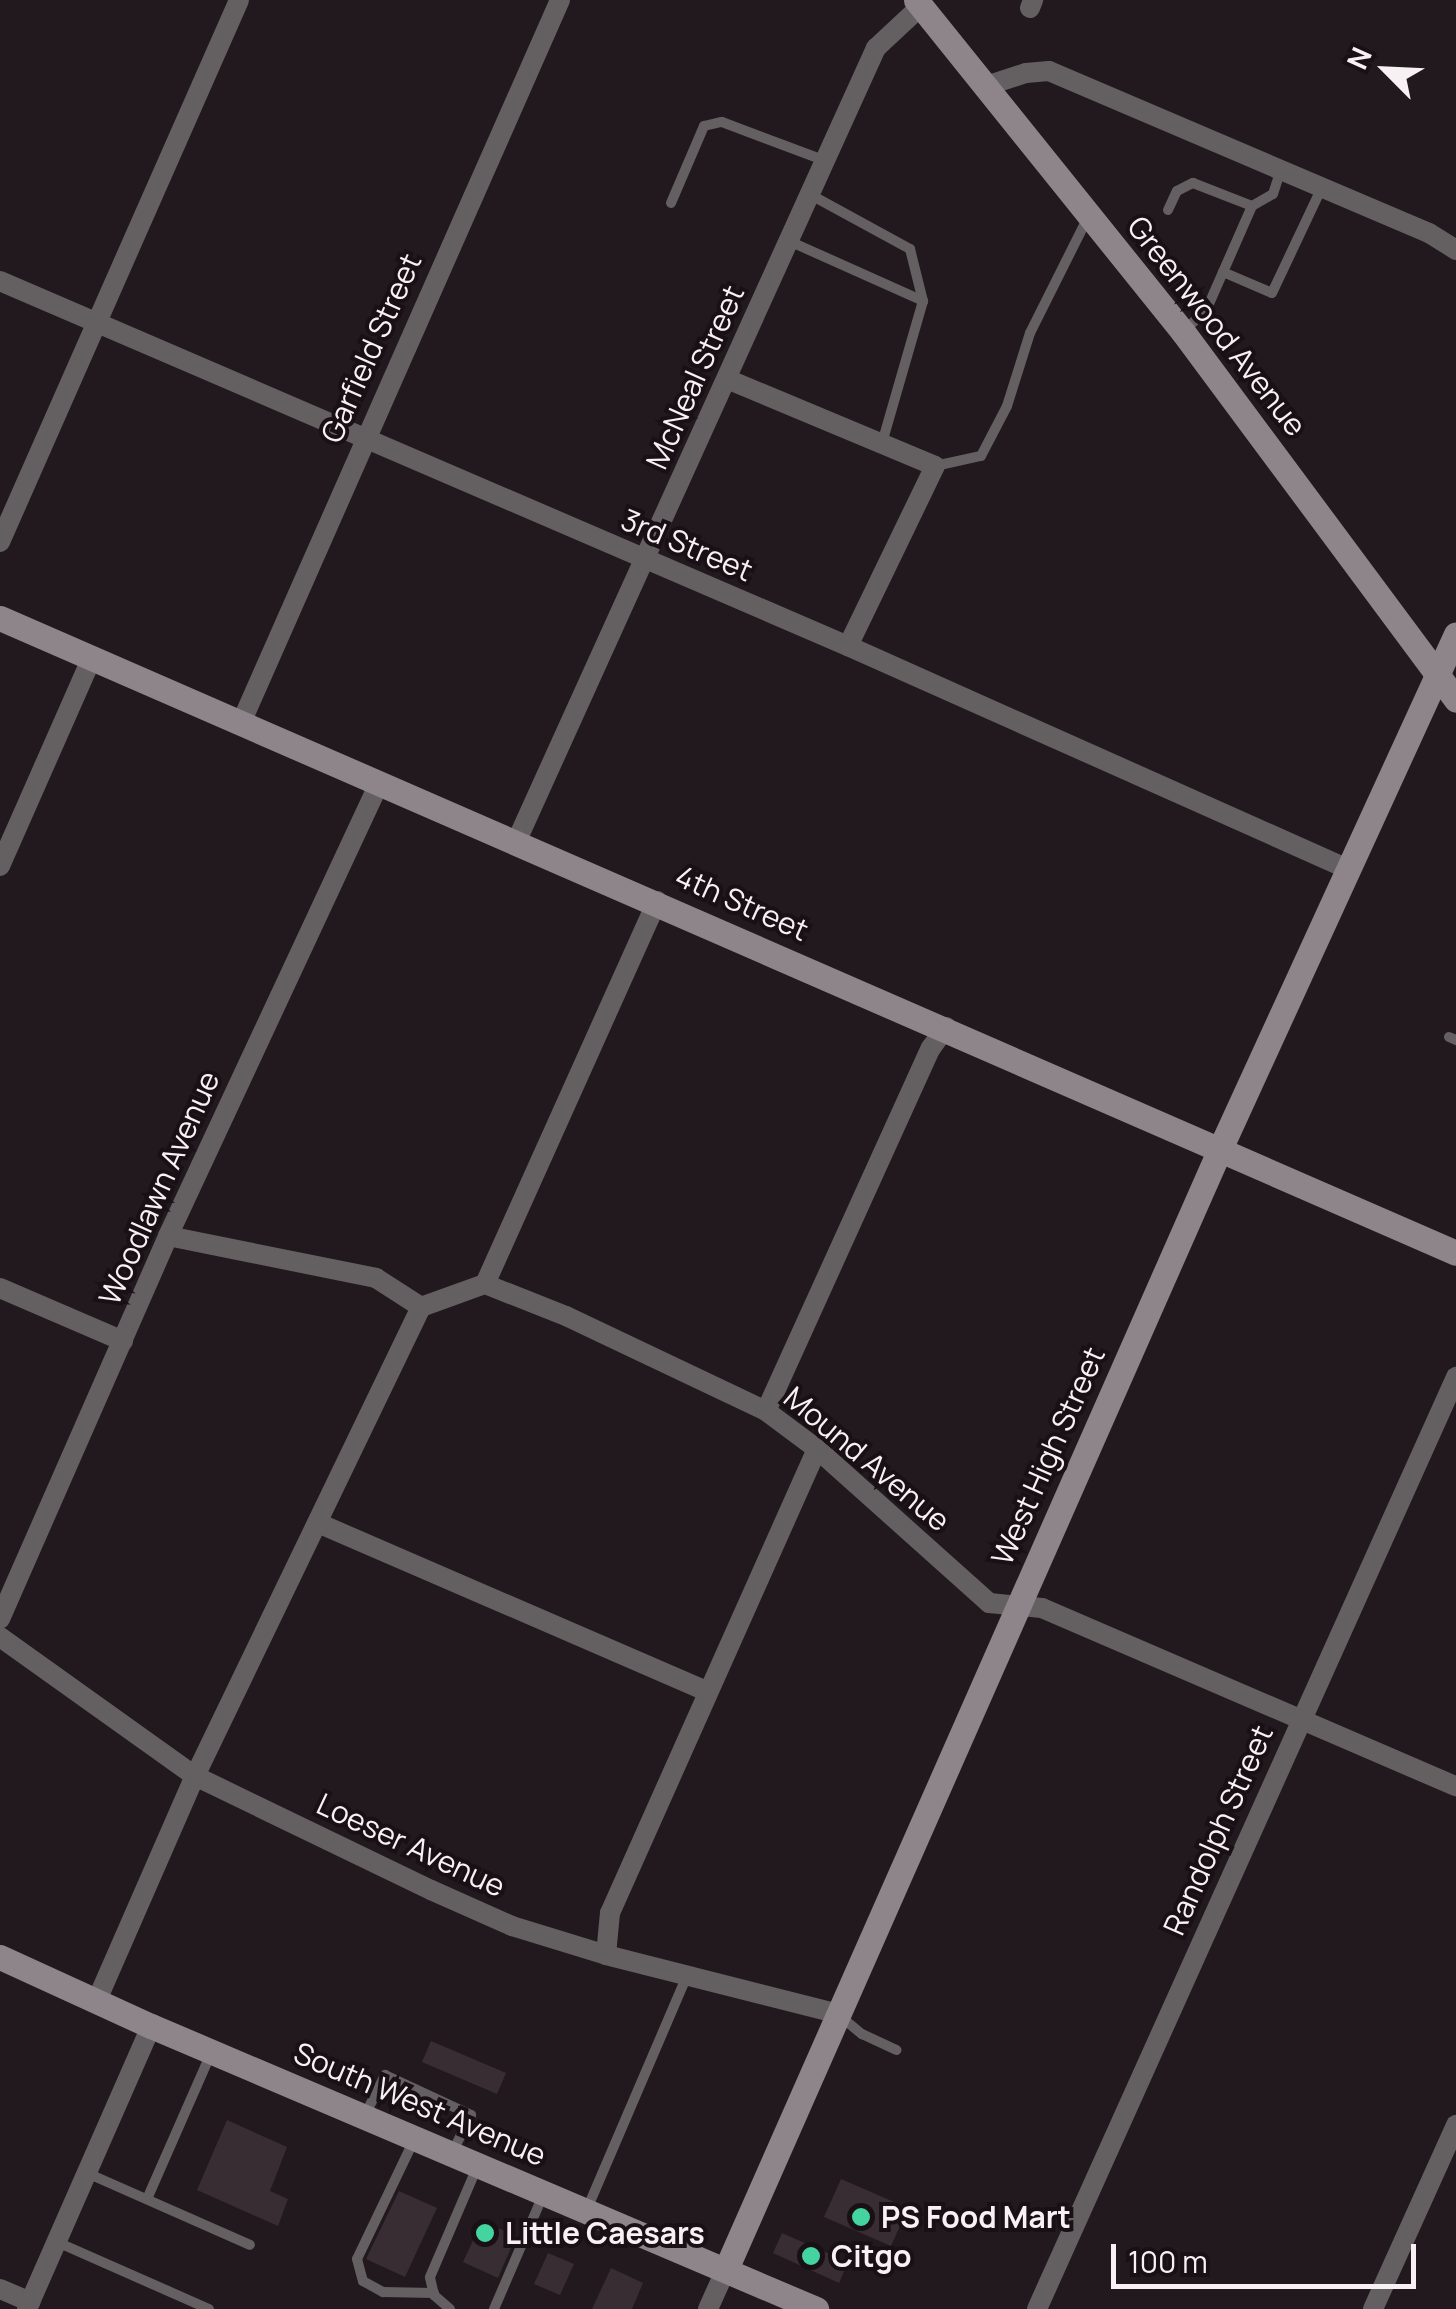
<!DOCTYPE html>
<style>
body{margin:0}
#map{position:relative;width:1456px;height:2309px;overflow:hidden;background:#22191e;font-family:Manrope,sans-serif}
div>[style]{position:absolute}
.building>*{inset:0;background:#372d33}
.lane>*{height:10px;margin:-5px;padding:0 5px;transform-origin:5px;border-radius:5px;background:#645f61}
.street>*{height:20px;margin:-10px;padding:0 10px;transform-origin:10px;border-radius:10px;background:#645f61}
.secondary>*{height:25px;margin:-12.5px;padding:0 12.5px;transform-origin:12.5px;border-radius:12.5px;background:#8d8589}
.dots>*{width:28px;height:28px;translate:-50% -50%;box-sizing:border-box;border:5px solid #191015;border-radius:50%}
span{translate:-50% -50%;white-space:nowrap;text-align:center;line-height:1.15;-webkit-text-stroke:8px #191015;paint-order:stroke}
.street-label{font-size:30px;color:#f8f1f4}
.poi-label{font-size:30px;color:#f8f1f4;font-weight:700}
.left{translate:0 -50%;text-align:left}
.north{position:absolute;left:1336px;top:20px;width:100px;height:100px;-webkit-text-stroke:8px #191015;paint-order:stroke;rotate:294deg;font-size:28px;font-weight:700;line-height:40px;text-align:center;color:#f8f1f4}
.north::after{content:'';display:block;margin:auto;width:35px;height:45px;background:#f8f1f4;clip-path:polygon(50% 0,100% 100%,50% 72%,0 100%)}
.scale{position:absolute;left:1111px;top:2244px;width:305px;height:45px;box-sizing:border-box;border:5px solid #f8f1f4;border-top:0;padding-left:12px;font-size:30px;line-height:35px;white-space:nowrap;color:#f8f1f4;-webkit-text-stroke:8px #191015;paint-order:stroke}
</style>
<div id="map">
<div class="building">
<i style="clip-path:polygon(431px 2041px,506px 2073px,497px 2094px,422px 2062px)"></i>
<i style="clip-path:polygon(227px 2120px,287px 2147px,270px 2191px,288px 2199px,278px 2226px,197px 2190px)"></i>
<i style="clip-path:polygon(841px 2179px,908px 2208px,891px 2246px,824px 2217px)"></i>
<i style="clip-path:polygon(399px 2191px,437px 2208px,405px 2277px,366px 2259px)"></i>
<i style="clip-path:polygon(482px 2221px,516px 2236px,498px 2278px,463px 2262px)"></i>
<i style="clip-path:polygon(782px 2233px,848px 2262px,839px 2283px,773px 2253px)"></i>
<i style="clip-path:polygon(548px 2253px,574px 2264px,560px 2295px,534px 2284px)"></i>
<i style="clip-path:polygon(611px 2268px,643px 2283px,632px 2309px,592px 2309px)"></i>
</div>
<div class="lane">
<i style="left:811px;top:195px;width:113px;rotate:28.6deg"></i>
<i style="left:910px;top:249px;width:54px;rotate:76deg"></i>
<i style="left:671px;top:203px;width:84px;rotate:-66.8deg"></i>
<i style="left:704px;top:126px;width:18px;rotate:-13deg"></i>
<i style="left:722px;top:122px;width:111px;rotate:20.6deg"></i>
<i style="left:1252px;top:206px;width:24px;rotate:-30deg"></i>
<i style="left:1273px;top:194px;width:25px;rotate:-72deg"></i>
<i style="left:1168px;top:210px;width:21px;rotate:-65deg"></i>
<i style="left:1177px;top:191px;width:18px;rotate:-27deg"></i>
<i style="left:1193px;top:183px;width:63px;rotate:21.3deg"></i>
<i style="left:1252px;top:206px;width:115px;rotate:113.7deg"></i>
<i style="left:1206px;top:311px;width:30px;rotate:139deg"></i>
<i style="left:789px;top:241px;width:147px;rotate:24.1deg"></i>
<i style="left:923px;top:301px;width:148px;rotate:106.1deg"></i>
<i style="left:1223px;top:272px;width:53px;rotate:23.2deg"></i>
<i style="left:1272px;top:293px;width:117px;rotate:-64.7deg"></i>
<i style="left:935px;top:466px;width:47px;rotate:-12.3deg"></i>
<i style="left:981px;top:456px;width:56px;rotate:-62.5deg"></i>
<i style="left:1007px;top:406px;width:77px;rotate:-72.5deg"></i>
<i style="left:1030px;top:333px;width:130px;rotate:-63.4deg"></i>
<i style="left:1449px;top:1037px;width:8px;rotate:23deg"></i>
<i style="left:839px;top:2015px;width:30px;rotate:40deg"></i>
<i style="left:862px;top:2034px;width:38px;rotate:25deg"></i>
<i style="left:365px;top:2115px;width:45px;rotate:-63.4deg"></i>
<i style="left:385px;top:2075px;width:95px;rotate:24.9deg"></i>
<i style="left:471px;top:2115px;width:42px;rotate:116.6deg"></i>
<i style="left:415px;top:2138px;width:134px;rotate:115.6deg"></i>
<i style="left:357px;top:2259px;width:23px;rotate:75deg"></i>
<i style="left:363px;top:2281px;width:23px;rotate:29deg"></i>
<i style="left:383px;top:2292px;width:51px;rotate:1.1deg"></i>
<i style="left:87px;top:2173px;width:178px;rotate:23.8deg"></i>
<i style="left:147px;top:2199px;width:159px;rotate:-66.3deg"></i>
<i style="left:587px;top:2209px;width:254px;rotate:-66.8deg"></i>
<i style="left:57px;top:2242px;width:166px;rotate:23.8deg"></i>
<i style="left:450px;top:2309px;width:21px;rotate:-139deg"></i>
<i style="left:434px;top:2295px;width:18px;rotate:-103deg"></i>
<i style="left:430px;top:2277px;width:122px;rotate:-66.8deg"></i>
<i style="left:494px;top:2309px;width:124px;rotate:-66.7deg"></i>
</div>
<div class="street">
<i style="left:1030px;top:8px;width:9px;rotate:-69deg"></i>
<i style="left:986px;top:86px;width:42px;rotate:-18deg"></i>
<i style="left:1026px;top:73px;width:23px;rotate:-5deg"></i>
<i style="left:1049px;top:71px;width:413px;rotate:23.1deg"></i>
<i style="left:1429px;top:233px;width:32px;rotate:32deg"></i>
<i style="left:0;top:281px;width:923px;rotate:23.29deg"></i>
<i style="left:848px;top:646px;width:547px;rotate:24.04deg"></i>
<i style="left:727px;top:379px;width:225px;rotate:22.7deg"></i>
<i style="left:935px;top:466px;width:200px;rotate:115.8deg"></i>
<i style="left:0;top:542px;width:592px;rotate:-66.2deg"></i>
<i style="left:241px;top:723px;width:790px;rotate:-66.19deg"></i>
<i style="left:517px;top:840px;width:870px;rotate:-65.62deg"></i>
<i style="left:876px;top:48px;width:62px;rotate:-43deg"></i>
<i style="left:0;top:866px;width:228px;rotate:-66.2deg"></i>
<i style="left:168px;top:1236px;width:212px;rotate:11.4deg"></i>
<i style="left:376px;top:1278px;width:54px;rotate:32.8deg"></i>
<i style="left:421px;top:1307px;width:68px;rotate:-19.8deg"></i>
<i style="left:485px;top:1284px;width:87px;rotate:21.6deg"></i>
<i style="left:566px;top:1316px;width:221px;rotate:25.4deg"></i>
<i style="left:766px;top:1411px;width:64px;rotate:36.7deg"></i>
<i style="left:817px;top:1449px;width:231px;rotate:41.8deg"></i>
<i style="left:989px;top:1603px;width:53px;rotate:5.4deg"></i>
<i style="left:1042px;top:1608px;width:451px;rotate:23.3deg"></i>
<i style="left:485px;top:1284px;width:420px;rotate:-65.8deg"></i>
<i style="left:0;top:1288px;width:134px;rotate:23.3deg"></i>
<i style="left:766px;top:1411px;width:399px;rotate:-65.6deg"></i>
<i style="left:931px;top:1048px;width:26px;rotate:-54deg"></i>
<i style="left:318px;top:1523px;width:423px;rotate:23.4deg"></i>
<i style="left:0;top:1619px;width:418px;rotate:-66.3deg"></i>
<i style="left:168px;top:1236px;width:499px;rotate:-65deg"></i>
<i style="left:0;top:1637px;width:239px;rotate:35.5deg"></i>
<i style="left:195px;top:1776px;width:262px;rotate:25.8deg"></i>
<i style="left:431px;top:1890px;width:89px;rotate:24deg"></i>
<i style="left:512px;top:1926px;width:98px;rotate:17.1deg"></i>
<i style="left:606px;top:1955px;width:240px;rotate:14.2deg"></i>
<i style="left:606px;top:1955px;width:42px;rotate:-84.6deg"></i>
<i style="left:610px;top:1913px;width:508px;rotate:-65.96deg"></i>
<i style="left:97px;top:2000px;width:244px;rotate:-66.4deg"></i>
<i style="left:195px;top:1776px;width:521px;rotate:-64.27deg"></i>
<i style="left:0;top:2289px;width:33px;rotate:23deg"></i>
<i style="left:27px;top:2309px;width:309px;rotate:-66.3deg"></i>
<i style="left:708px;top:2309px;width:44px;rotate:-65.8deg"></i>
<i style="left:1037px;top:2309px;width:1022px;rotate:-65.79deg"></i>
<i style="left:1373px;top:2309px;width:202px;rotate:-65.7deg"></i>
</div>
<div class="secondary">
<i style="left:916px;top:0;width:426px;rotate:51.2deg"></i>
<i style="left:1183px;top:332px;width:458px;rotate:53.4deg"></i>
<i style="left:0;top:618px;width:1588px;rotate:23.56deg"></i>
<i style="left:0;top:1957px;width:166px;rotate:24.6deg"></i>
<i style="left:151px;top:2026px;width:723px;rotate:23.05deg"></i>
<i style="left:726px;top:2269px;width:1224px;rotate:-66.2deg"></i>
<i style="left:1220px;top:1149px;width:566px;rotate:-65.38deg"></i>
</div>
<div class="dots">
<i style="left:861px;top:2217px;background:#44d49f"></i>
<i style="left:485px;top:2233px;background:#44d49f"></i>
<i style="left:811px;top:2256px;background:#44d49f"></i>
</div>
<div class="street-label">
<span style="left:1217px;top:326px;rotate:52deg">Greenwood Avenue</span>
<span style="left:371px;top:348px;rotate:-66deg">Garfield Street</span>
<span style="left:695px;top:377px;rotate:-66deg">McNeal Street</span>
<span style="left:687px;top:545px;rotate:23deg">3rd Street</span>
<span style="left:742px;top:903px;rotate:24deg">4th Street</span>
<span style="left:159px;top:1188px;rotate:-66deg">Woodlawn Avenue</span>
<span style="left:1048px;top:1456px;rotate:-66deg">West High Street</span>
<span style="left:867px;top:1459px;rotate:40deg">Mound Avenue</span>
<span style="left:1218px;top:1830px;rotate:-66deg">Randolph Street</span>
<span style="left:411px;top:1845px;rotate:25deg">Loeser Avenue</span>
<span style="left:420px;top:2104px;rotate:23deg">South West Avenue</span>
</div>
<div class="poi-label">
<span class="left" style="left:881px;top:2217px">PS Food Mart</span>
<span class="left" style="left:505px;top:2233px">Little Caesars</span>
<span class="left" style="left:831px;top:2256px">Citgo</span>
</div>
<div class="north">N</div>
<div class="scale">100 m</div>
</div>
